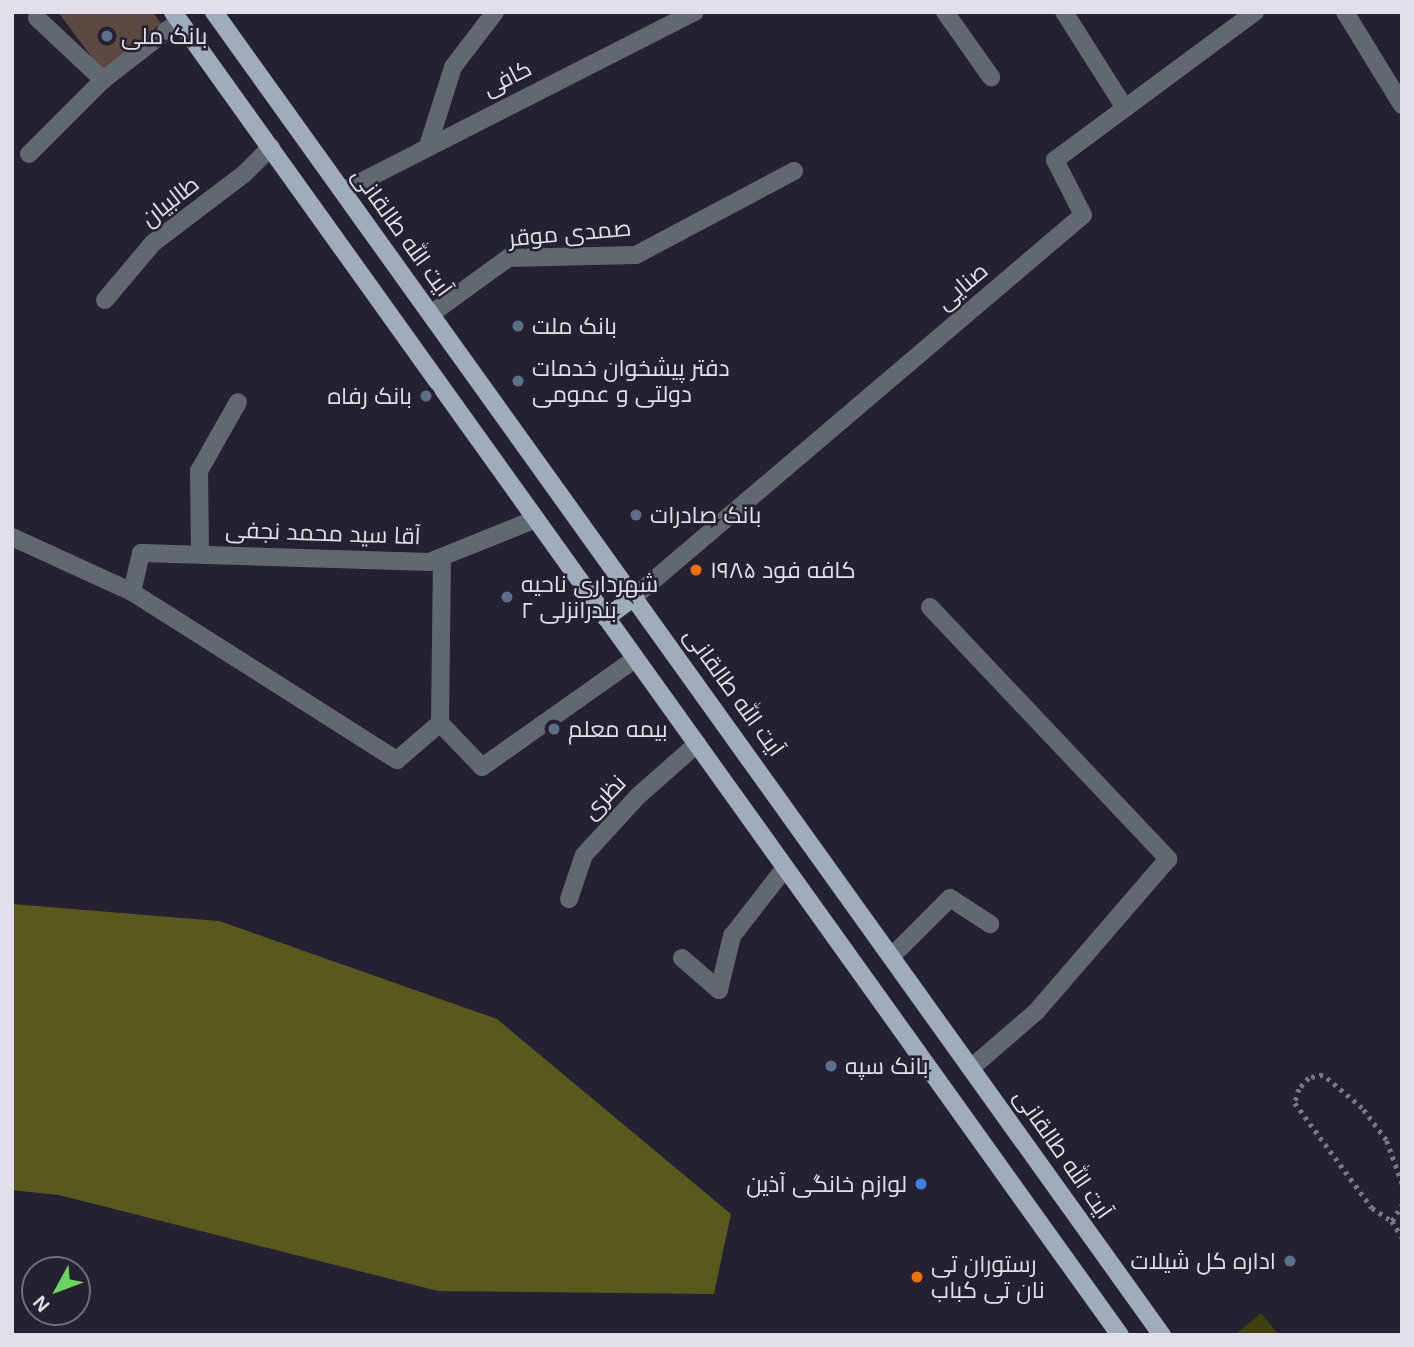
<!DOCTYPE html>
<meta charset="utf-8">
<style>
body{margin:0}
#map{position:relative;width:1414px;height:1347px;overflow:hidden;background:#262131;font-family:Helvetica,Cairo,sans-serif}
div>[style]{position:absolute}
.green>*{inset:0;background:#3e3f0c}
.forest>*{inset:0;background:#58591e}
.building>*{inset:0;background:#5e4942}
.path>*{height:4.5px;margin-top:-2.25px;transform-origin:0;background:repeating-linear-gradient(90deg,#7c7785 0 3.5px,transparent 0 8.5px)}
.street>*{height:18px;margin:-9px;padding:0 9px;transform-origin:9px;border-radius:9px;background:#62686f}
.primary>*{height:18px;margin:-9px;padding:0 9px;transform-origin:9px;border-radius:9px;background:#9facbc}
.dots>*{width:19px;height:19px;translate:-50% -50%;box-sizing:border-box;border:4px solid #262131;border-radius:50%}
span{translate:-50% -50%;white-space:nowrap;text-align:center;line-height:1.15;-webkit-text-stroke:5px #262131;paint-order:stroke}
.poi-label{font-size:23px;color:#e2deea}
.left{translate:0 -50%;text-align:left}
.right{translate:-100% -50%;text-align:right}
.street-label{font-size:23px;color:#e2deea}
.frame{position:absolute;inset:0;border:14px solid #e2deea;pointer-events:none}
.north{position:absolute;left:21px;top:1256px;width:70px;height:70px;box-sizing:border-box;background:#262131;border:2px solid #716d7b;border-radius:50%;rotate:229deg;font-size:19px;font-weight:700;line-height:28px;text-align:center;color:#e2deea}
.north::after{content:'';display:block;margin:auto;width:24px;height:32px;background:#6ad363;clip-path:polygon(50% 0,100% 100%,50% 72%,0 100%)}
</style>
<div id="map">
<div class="green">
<i style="clip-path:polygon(1261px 1313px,1279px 1335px,1235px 1335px)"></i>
</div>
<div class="forest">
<i style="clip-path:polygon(12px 904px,219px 921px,497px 1019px,731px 1214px,714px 1294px,438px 1291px,59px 1195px,12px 1190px)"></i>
</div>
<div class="building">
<i style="clip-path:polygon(58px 12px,153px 12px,163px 26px,103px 72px)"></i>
</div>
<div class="path">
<i style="left:1402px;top:1184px;width:47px;rotate:-110deg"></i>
<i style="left:1386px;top:1140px;width:40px;rotate:-127deg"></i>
<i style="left:1362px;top:1108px;width:51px;rotate:-139.8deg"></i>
<i style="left:1323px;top:1075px;width:14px;rotate:168deg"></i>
<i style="left:1309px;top:1078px;width:15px;rotate:132deg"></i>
<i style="left:1299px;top:1089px;width:15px;rotate:106deg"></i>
<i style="left:1295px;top:1103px;width:130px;rotate:53.7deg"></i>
<i style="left:1372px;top:1208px;width:24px;rotate:33deg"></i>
<i style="left:1392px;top:1221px;width:19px;rotate:58deg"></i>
<i style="left:1392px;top:1221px;width:19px;rotate:-58deg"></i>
</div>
<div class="street">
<i style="left:945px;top:12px;width:80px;rotate:54.7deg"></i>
<i style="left:1064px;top:12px;width:114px;rotate:57.6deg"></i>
<i style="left:1345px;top:12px;width:109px;rotate:58.5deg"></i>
<i style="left:37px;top:18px;width:91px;rotate:43.2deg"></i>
<i style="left:428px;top:146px;width:83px;rotate:-72.4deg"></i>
<i style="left:453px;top:67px;width:69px;rotate:-52.6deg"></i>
<i style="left:29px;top:154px;width:105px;rotate:-45deg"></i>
<i style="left:103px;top:80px;width:96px;rotate:-37.8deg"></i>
<i style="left:343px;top:191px;width:395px;rotate:-27deg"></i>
<i style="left:105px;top:300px;width:75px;rotate:-49.9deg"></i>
<i style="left:153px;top:243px;width:114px;rotate:-37.2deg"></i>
<i style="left:244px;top:174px;width:38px;rotate:-45deg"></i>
<i style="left:431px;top:314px;width:95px;rotate:-36deg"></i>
<i style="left:508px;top:258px;width:128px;rotate:-1.3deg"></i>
<i style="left:636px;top:255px;width:179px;rotate:-28deg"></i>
<i style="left:12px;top:537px;width:132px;rotate:24.6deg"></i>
<i style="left:132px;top:592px;width:314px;rotate:32.4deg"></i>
<i style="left:397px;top:760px;width:57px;rotate:-40.7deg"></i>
<i style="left:200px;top:553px;width:82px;rotate:-90.7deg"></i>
<i style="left:199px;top:471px;width:79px;rotate:-60.5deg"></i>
<i style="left:442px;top:558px;width:165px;rotate:90.7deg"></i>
<i style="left:440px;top:723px;width:61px;rotate:46.3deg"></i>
<i style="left:482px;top:767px;width:187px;rotate:-35.2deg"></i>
<i style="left:132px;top:592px;width:40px;rotate:-77deg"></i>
<i style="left:141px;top:553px;width:288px;rotate:1.8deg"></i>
<i style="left:429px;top:562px;width:115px;rotate:-21.9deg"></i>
<i style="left:635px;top:596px;width:588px;rotate:-40.38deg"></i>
<i style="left:1083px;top:215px;width:62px;rotate:-117deg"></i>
<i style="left:1055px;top:160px;width:249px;rotate:-36.5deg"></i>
<i style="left:930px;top:607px;width:347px;rotate:46.6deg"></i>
<i style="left:1168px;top:859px;width:201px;rotate:130.8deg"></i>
<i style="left:1037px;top:1011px;width:87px;rotate:139.2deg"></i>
<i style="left:569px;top:899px;width:46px;rotate:-71.2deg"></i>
<i style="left:584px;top:855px;width:80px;rotate:-47.5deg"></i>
<i style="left:638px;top:796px;width:79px;rotate:-41.4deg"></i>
<i style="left:892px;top:956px;width:82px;rotate:-45deg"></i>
<i style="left:950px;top:898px;width:48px;rotate:33deg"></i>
<i style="left:682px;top:958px;width:49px;rotate:40.9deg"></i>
<i style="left:719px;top:990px;width:56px;rotate:-76.5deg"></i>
<i style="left:732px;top:936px;width:86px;rotate:-52.1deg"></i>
</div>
<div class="primary">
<i style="left:173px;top:12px;width:1627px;rotate:54.41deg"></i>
<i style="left:214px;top:12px;width:1628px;rotate:54.38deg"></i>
<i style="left:606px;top:618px;width:36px;rotate:-37deg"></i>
</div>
<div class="dots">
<i style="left:107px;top:36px;background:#5c6f8a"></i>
<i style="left:518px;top:326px;background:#5c6f8a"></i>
<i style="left:518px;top:381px;background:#5c6f8a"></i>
<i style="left:426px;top:396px;background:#5c6f8a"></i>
<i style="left:636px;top:515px;background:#5c6f8a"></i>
<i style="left:696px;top:570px;background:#e8710a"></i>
<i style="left:507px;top:597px;background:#5c6f8a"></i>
<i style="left:554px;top:729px;background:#5c6f8a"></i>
<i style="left:831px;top:1066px;background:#5c6f8a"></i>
<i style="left:921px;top:1184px;background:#3f7fe0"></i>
<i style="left:1290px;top:1261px;background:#5c6f8a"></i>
<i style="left:917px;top:1277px;background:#e8710a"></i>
</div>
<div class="poi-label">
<span class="left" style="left:121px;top:36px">بانک ملی</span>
<span class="left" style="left:532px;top:326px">بانک ملت</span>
<span class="left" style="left:532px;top:381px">دفتر پیشخوان خدمات<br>دولتی و عمومی</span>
<span class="right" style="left:412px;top:396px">بانک رفاه</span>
<span class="left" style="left:650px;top:515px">بانک صادرات</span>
<span class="left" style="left:710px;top:570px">کافه فود ۱۹۸۵</span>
<span class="left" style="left:521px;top:597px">شهرداری ناحیه<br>۲ بندرانزلی</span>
<span class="left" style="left:568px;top:729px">بیمه معلم</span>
<span class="left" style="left:845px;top:1066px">بانک سپه</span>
<span class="right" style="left:907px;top:1184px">لوازم خانگی آذین</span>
<span class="right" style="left:1276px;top:1261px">اداره کل شیلات</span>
<span class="left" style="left:931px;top:1277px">رستوران تی<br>نان تی کباب</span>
</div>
<div class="street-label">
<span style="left:507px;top:78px;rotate:-27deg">کافی</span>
<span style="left:170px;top:201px;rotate:-38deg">طالبیان</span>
<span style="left:402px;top:232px;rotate:54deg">آیت الله طالقانی</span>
<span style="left:570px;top:233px;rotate:-5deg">صمدی موقر</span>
<span style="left:962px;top:286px;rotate:-40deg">صنایی</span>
<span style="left:323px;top:533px;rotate:2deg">آقا سید محمد نجفی</span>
<span style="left:734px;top:692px;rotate:54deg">آیت الله طالقانی</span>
<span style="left:604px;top:797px;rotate:-46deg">نظری</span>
<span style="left:1063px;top:1154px;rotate:55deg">آیت الله طالقانی</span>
</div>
<div class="frame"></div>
<div class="north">N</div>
</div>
